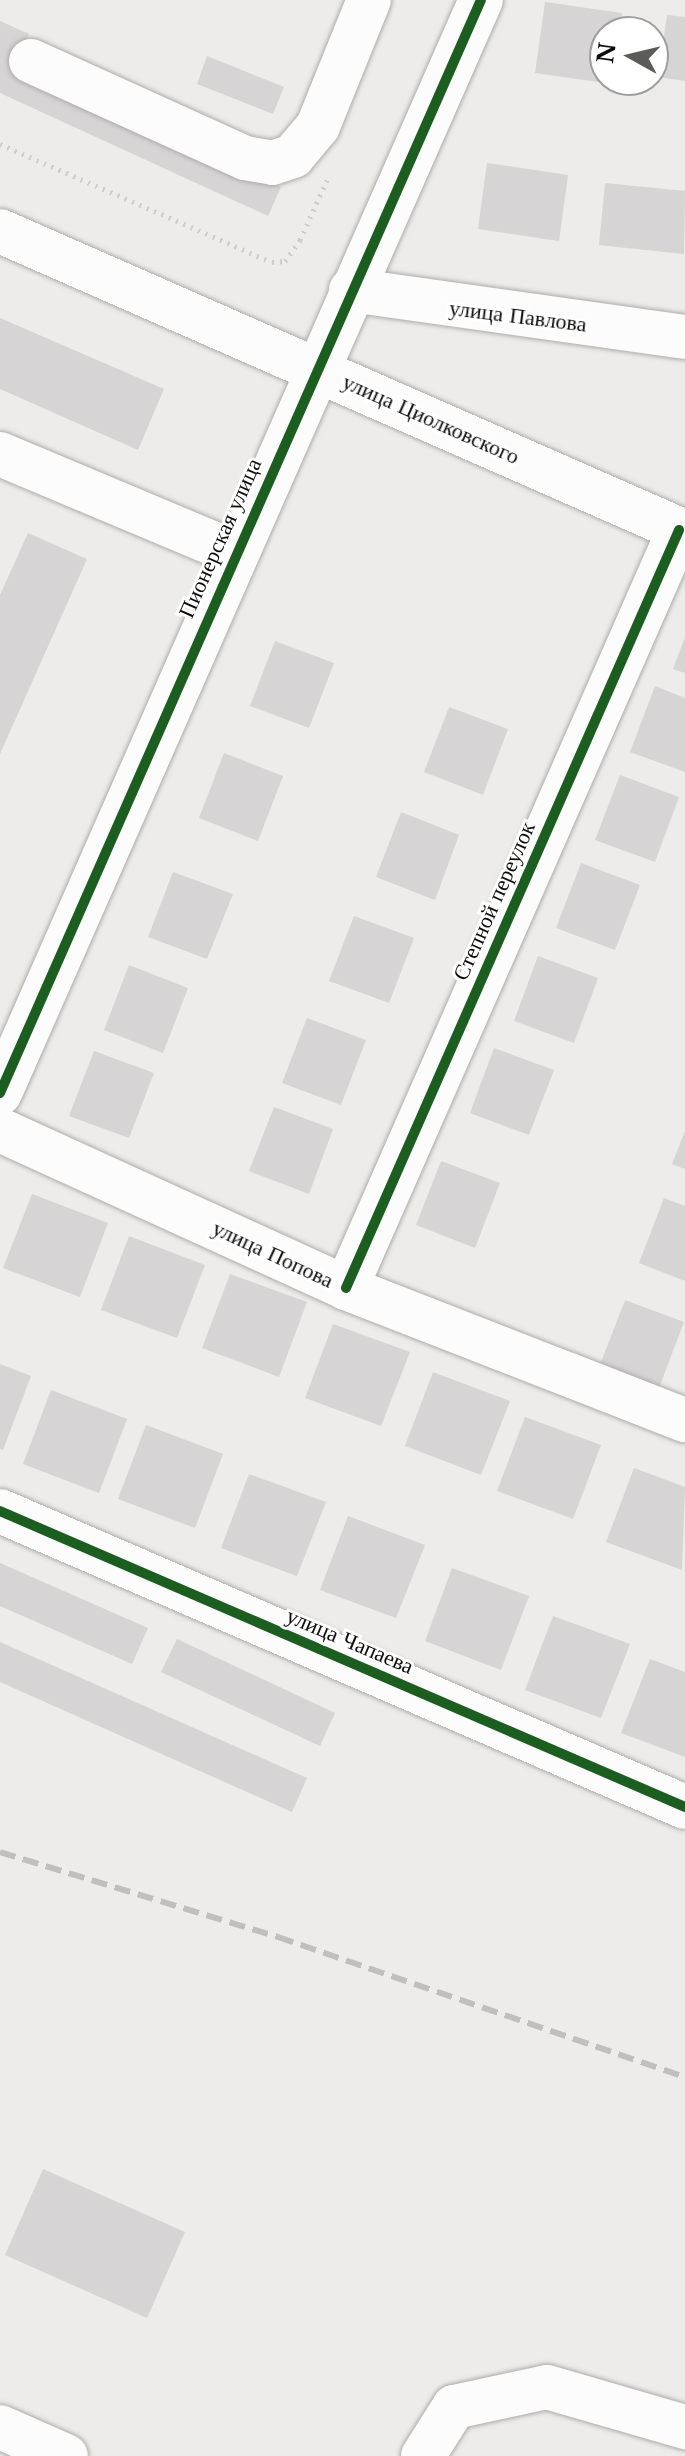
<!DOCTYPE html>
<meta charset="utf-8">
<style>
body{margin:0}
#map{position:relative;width:685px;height:2456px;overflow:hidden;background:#edecea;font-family:"Libre Baskerville",serif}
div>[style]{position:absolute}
.building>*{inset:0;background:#d6d4d4}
.path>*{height:5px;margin-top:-2.5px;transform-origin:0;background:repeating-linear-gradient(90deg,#cdcdcc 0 2px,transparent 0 8px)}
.roads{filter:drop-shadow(0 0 2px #adacab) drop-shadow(0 0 2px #adacab)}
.minor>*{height:44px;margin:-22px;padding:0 22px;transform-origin:22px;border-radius:22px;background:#fcfcfc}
.major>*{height:44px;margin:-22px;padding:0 22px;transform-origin:22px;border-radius:22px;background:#fcfcfc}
.rail>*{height:6px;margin-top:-3px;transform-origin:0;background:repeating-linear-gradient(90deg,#bfbfbf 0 16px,transparent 0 24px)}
.cycleway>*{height:10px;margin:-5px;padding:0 5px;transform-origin:5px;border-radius:5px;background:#1b5e20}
span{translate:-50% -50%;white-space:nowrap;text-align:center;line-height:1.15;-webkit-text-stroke:6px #fff;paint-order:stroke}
.street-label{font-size:22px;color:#0d0d0c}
.north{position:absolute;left:589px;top:16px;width:80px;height:80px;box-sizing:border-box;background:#fff;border:2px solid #9e9e9e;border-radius:50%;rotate:278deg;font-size:22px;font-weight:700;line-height:32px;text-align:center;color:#0d0d0c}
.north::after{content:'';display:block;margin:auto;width:28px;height:36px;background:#5b5b5a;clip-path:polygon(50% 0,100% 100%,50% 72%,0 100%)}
</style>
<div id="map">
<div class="building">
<i style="clip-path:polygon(545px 2px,622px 13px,619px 32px,605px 32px,605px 80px,612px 84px,535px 73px)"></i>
<i style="clip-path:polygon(667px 15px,685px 17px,685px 81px,658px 77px)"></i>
<i style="clip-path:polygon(0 21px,29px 34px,14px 66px,281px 187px,268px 216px,0 93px)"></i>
<i style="clip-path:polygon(207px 56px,284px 87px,273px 114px,197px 84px)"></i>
<i style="clip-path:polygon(487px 163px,568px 175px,559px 241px,478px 229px)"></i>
<i style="clip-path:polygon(605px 183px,685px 191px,684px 254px,599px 245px)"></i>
<i style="clip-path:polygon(0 318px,164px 389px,138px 450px,0 389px)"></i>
<i style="clip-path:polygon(28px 533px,87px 559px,0 754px,0 595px)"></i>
<i style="clip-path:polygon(685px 637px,685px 673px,673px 669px)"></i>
<i style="clip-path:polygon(275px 641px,334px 663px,309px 728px,250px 706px)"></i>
<i style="clip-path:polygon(655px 686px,685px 698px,685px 772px,630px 752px)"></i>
<i style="clip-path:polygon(449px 707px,508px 729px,483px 795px,424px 772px)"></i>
<i style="clip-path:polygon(224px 753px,283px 776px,258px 841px,199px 818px)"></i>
<i style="clip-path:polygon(620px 775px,679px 797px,655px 862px,595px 840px)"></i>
<i style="clip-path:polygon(401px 812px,459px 835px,435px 900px,376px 877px)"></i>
<i style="clip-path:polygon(581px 863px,640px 885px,615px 950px,556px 928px)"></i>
<i style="clip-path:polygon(173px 872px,233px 894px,207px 959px,148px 937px)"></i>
<i style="clip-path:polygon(354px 916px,414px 938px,389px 1003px,329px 981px)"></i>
<i style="clip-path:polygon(538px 956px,598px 978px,574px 1043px,514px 1021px)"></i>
<i style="clip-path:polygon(129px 965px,188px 988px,163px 1053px,104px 1030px)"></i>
<i style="clip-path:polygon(307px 1018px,366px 1040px,341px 1105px,282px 1083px)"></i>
<i style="clip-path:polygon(494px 1048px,554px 1070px,529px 1135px,470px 1113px)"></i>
<i style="clip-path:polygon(94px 1051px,154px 1073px,129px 1138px,69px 1116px)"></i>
<i style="clip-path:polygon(274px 1107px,333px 1129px,309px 1194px,249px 1171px)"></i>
<i style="clip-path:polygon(685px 1131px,685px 1169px,672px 1164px)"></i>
<i style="clip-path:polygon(441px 1161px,500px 1183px,475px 1248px,416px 1225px)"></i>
<i style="clip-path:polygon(32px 1194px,108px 1223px,80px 1297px,3px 1268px)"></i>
<i style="clip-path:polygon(664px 1198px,685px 1206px,685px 1281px,639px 1263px)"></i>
<i style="clip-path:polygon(129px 1236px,205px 1265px,177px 1338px,101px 1310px)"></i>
<i style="clip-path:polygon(230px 1274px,307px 1302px,279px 1377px,202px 1348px)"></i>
<i style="clip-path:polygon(625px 1300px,684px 1322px,659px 1388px,600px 1365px)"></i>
<i style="clip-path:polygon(333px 1324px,410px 1352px,381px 1426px,305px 1398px)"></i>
<i style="clip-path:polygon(0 1364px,31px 1376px,3px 1450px,0 1449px)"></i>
<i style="clip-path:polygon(433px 1372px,510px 1401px,481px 1475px,405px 1446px)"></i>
<i style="clip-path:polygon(51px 1390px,127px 1419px,99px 1493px,23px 1464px)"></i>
<i style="clip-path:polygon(525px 1417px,601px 1445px,573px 1519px,497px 1491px)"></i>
<i style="clip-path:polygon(146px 1425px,223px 1454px,195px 1528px,118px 1499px)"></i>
<i style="clip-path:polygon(634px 1468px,685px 1487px,682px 1570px,606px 1542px)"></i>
<i style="clip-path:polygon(249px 1474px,326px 1502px,297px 1576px,221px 1548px)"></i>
<i style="clip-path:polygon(348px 1516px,425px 1545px,396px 1618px,320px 1590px)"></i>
<i style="clip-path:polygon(0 1563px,148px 1628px,132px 1664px,0 1606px)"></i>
<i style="clip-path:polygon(452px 1568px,529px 1596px,501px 1670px,425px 1641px)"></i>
<i style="clip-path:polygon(553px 1616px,630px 1644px,601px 1718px,525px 1690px)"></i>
<i style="clip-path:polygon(177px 1639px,335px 1713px,320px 1746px,161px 1672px)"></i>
<i style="clip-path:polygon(0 1642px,307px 1778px,292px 1812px,0 1682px)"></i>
<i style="clip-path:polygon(650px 1659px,685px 1672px,685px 1757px,621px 1733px)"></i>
<i style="clip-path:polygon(43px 2169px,185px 2232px,147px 2318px,5px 2255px)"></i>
</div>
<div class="path">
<i style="left:0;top:144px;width:296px;rotate:23.5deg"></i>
<i style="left:272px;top:262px;width:13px;rotate:-4deg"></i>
<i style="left:285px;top:261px;width:26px;rotate:-54deg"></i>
<i style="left:300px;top:240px;width:66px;rotate:-65.8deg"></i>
</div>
<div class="roads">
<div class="minor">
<i style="left:31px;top:61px;width:235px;rotate:24.4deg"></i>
<i style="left:245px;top:158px;width:27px;rotate:10deg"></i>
<i style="left:272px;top:163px;width:22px;rotate:-18deg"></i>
<i style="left:293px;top:156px;width:39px;rotate:-50deg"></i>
<i style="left:318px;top:126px;width:136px;rotate:-68deg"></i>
<i style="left:351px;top:290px;width:337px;rotate:8deg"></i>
<i style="left:0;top:454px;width:255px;rotate:22.8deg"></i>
<i style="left:0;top:1093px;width:1194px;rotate:-66.25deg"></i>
<i style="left:0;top:1130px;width:380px;rotate:24.5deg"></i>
<i style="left:346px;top:1288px;width:364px;rotate:21.3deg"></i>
<i style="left:346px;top:1288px;width:828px;rotate:-66.28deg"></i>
<i style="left:0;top:1511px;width:746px;rotate:23.37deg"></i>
<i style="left:0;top:2427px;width:72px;rotate:23.7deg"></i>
<i style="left:423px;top:2456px;width:58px;rotate:-57.7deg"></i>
<i style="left:454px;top:2407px;width:95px;rotate:-12.1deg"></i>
<i style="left:547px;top:2387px;width:144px;rotate:16.2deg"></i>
</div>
<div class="major">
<i style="left:0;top:231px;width:748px;rotate:23.72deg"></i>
</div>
</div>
<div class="rail">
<i style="left:0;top:1852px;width:291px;rotate:17deg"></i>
<i style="left:278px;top:1937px;width:430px;rotate:19deg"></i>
</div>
<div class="cycleway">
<i style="left:0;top:1093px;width:1194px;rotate:-66.25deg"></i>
<i style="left:346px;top:1288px;width:828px;rotate:-66.28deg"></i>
<i style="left:0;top:1511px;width:746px;rotate:23.37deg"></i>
</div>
<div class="street-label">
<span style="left:518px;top:316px;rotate:7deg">улица Павлова</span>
<span style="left:431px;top:419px;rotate:24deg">улица Циолковского</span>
<span style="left:220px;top:538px;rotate:-66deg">Пионерская улица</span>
<span style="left:494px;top:901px;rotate:-66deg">Степной переулок</span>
<span style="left:273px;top:1254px;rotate:25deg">улица Попова</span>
<span style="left:350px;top:1641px;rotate:23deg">улица Чапаева</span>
</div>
<div class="north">N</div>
</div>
